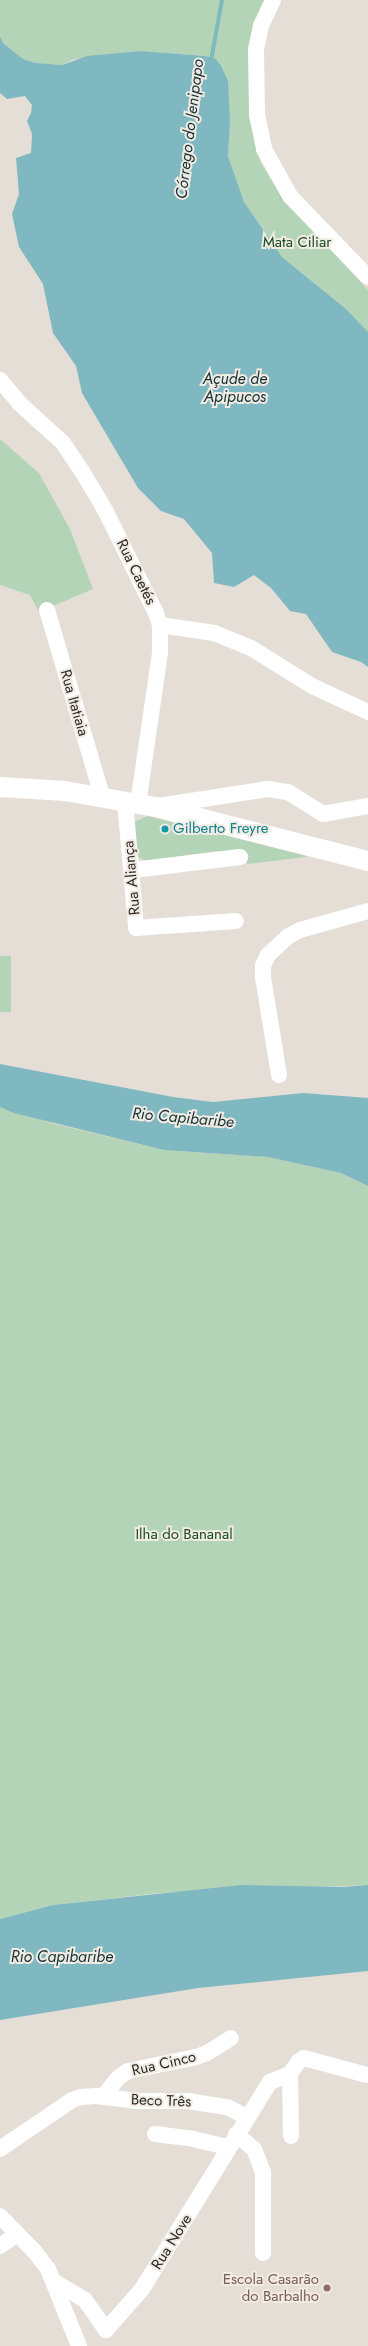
<!DOCTYPE html>
<meta charset="utf-8">
<style>
body{margin:0}
#map{position:relative;width:368px;height:2346px;overflow:hidden;background:#e4ded6;font-family:Jost,sans-serif}
div>[style]{position:absolute}
.green>*{inset:0;background:#b4d4b7}
.water>*{inset:0;background:#7fb8c0}
.stream>*{height:3.5px;margin:-1.75px;padding:0 1.75px;transform-origin:1.75px;border-radius:1.75px;background:#7fb8c0}
.minor>*{height:16px;margin:-8px;padding:0 8px;transform-origin:8px;border-radius:8px;background:#fff}
.major>*{height:20px;margin:-10px;padding:0 10px;transform-origin:10px;border-radius:10px;background:#fff}
.dots>*{width:11px;height:11px;translate:-50% -50%;box-sizing:border-box;border:2px solid #f1ebe3;border-radius:50%}
span{translate:-50% -50%;white-space:nowrap;text-align:center;line-height:1.15;-webkit-text-stroke:4px #f1ebe3;paint-order:stroke}
.park-label{font-size:15px;color:#164c21}
.street-label{font-size:15px;color:#2c2a27}
.culture-label{font-size:15px;color:#0d838f}
.left{translate:0 -50%;text-align:left}
.education-label{font-size:15px;color:#785e54}
.right{translate:-100% -50%;text-align:right}
.water-label{font-size:16px;color:#153337;font-style:italic}
</style>
<div id="map">
<div class="green">
<i style="clip-path:polygon(0 0,266px 0,255px 145px,261px 163px,281px 196px,368px 290px,368px 332px,346px 309px,282px 257px,244px 202px,228px 156px,230px 122px,205px 56px,140px 51px,74px 59px,62px 65px,36px 63px,23px 59px,3px 43px,0 36px)"></i>
<i style="clip-path:polygon(0 439px,39px 473px,70px 529px,93px 589px,39px 612px,30px 595px,0 585px)"></i>
<i style="clip-path:polygon(147px 816px,307px 856px,306px 857px,247px 864px,246px 853px,217px 851px,146px 861px,138px 857px,133px 823px)"></i>
<i style="clip-path:polygon(0 956px,11px 956px,11px 1012px,0 1012px)"></i>
<i style="clip-path:polygon(0 1107px,55px 1124px,164px 1150px,268px 1157px,341px 1173px,368px 1186px,368px 1885px,159px 1893px,53px 1905px,0 1919px)"></i>
</div>
<div class="water">
<i style="clip-path:polygon(0 36px,3px 43px,23px 59px,36px 63px,62px 65px,87px 56px,141px 51px,205px 56px,216px 59px,221px 66px,228px 81px,230px 122px,228px 156px,244px 202px,282px 257px,346px 309px,368px 332px,368px 667px,361px 662px,332px 652px,306px 614px,290px 611px,271px 588px,254px 575px,234px 587px,214px 583px,212px 553px,184px 519px,161px 511px,138px 488px,82px 393px,76px 366px,53px 333px,43px 284px,19px 247px,12px 214px,19px 194px,16px 158px,31px 153px,32px 134px,27px 121px,31px 113px,32px 105px,25px 96px,7px 99px,0 93px)"></i>
<i style="clip-path:polygon(0 1064px,173px 1097px,213px 1102px,303px 1093px,368px 1098px,368px 1186px,341px 1173px,268px 1157px,164px 1150px,14px 1113px,0 1107px)"></i>
<i style="clip-path:polygon(241px 1885px,342px 1887px,368px 1885px,368px 1971px,198px 1988px,0 2020px,0 1919px,53px 1905px)"></i>
</div>
<div class="stream">
<i style="left:211px;top:61px;width:62px;rotate:-79.8deg"></i>
</div>
<div class="minor">
<i style="left:273px;top:0;width:29px;rotate:115deg"></i>
<i style="left:261px;top:26px;width:25px;rotate:102deg"></i>
<i style="left:256px;top:50px;width:65px;rotate:89.1deg"></i>
<i style="left:257px;top:115px;width:35px;rotate:78deg"></i>
<i style="left:264px;top:149px;width:54px;rotate:61deg"></i>
<i style="left:290px;top:196px;width:112px;rotate:46.1deg"></i>
<i style="left:0;top:380px;width:30px;rotate:50deg"></i>
<i style="left:19px;top:403px;width:59px;rotate:42.3deg"></i>
<i style="left:63px;top:443px;width:34px;rotate:56deg"></i>
<i style="left:82px;top:471px;width:45px;rotate:59.5deg"></i>
<i style="left:105px;top:510px;width:115px;rotate:63.7deg"></i>
<i style="left:156px;top:613px;width:13px;rotate:72deg"></i>
<i style="left:160px;top:625px;width:28px;rotate:90deg"></i>
<i style="left:160px;top:653px;width:152px;rotate:98.3deg"></i>
<i style="left:47px;top:610px;width:194px;rotate:73.5deg"></i>
<i style="left:160px;top:625px;width:55px;rotate:8.4deg"></i>
<i style="left:214px;top:633px;width:40px;rotate:22deg"></i>
<i style="left:251px;top:648px;width:72px;rotate:31.9deg"></i>
<i style="left:312px;top:686px;width:62px;rotate:24.9deg"></i>
<i style="left:125px;top:801px;width:127px;rotate:85deg"></i>
<i style="left:136px;top:928px;width:100px;rotate:-4deg"></i>
<i style="left:158px;top:806px;width:111px;rotate:-8.8deg"></i>
<i style="left:268px;top:789px;width:20px;rotate:9deg"></i>
<i style="left:288px;top:792px;width:41px;rotate:32.2deg"></i>
<i style="left:323px;top:814px;width:46px;rotate:-10.1deg"></i>
<i style="left:133px;top:870px;width:108px;rotate:-6.9deg"></i>
<i style="left:279px;top:1075px;width:99px;rotate:-99.3deg"></i>
<i style="left:263px;top:977px;width:11px;rotate:-90deg"></i>
<i style="left:263px;top:966px;width:12px;rotate:-66deg"></i>
<i style="left:268px;top:955px;width:26px;rotate:-43deg"></i>
<i style="left:287px;top:937px;width:15px;rotate:-28deg"></i>
<i style="left:300px;top:930px;width:71px;rotate:-15.6deg"></i>
<i style="left:290px;top:2074px;width:62px;rotate:89.1deg"></i>
<i style="left:103px;top:2097px;width:24px;rotate:-52deg"></i>
<i style="left:118px;top:2078px;width:12px;rotate:-35deg"></i>
<i style="left:128px;top:2071px;width:69px;rotate:-11.6deg"></i>
<i style="left:196px;top:2057px;width:12px;rotate:-20deg"></i>
<i style="left:207px;top:2053px;width:28px;rotate:-32deg"></i>
<i style="left:155px;top:2134px;width:38px;rotate:7deg"></i>
<i style="left:193px;top:2139px;width:36px;rotate:13deg"></i>
<i style="left:236px;top:2134px;width:23px;rotate:40deg"></i>
<i style="left:254px;top:2149px;width:25px;rotate:69deg"></i>
<i style="left:263px;top:2172px;width:81px;rotate:90deg"></i>
<i style="left:0;top:2149px;width:87px;rotate:-34.2deg"></i>
<i style="left:72px;top:2100px;width:9px;rotate:-18deg"></i>
<i style="left:81px;top:2097px;width:15px;rotate:-4deg"></i>
<i style="left:96px;top:2096px;width:42px;rotate:6.8deg"></i>
<i style="left:138px;top:2101px;width:50px"></i>
<i style="left:188px;top:2101px;width:39px;rotate:9deg"></i>
<i style="left:227px;top:2107px;width:22px;rotate:27deg"></i>
<i style="left:0;top:2216px;width:50px;rotate:45.8deg"></i>
<i style="left:35px;top:2252px;width:21px;rotate:53deg"></i>
<i style="left:48px;top:2269px;width:83px;rotate:68.1deg"></i>
<i style="left:0;top:2246px;width:21px;rotate:-35deg"></i>
<i style="left:55px;top:2282px;width:35px;rotate:31deg"></i>
<i style="left:85px;top:2300px;width:37px;rotate:55deg"></i>
<i style="left:106px;top:2330px;width:55px;rotate:-48.7deg"></i>
<i style="left:142px;top:2289px;width:243px;rotate:-58.3deg"></i>
<i style="left:270px;top:2082px;width:22px;rotate:-22deg"></i>
<i style="left:290px;top:2074px;width:14px;rotate:-56deg"></i>
<i style="left:298px;top:2062px;width:7px;rotate:-34deg"></i>
<i style="left:304px;top:2058px;width:65px;rotate:15.1deg"></i>
</div>
<div class="major">
<i style="left:0;top:787px;width:65px;rotate:3.5deg"></i>
<i style="left:65px;top:791px;width:92px;rotate:10deg"></i>
<i style="left:156px;top:807px;width:219px;rotate:14.3deg"></i>
</div>
<div class="dots">
<i style="left:165px;top:829px;background:#0f9aa8"></i>
<i style="left:327px;top:2288px;background:#8d6e63"></i>
</div>
<div class="park-label">
<span style="left:297px;top:243px">Mata Ciliar</span>
<span style="left:184px;top:1535px">Ilha do Bananal</span>
</div>
<div class="street-label">
<span style="left:136px;top:572px;rotate:64deg">Rua Caetés</span>
<span style="left:74px;top:703px;rotate:74deg">Rua Itatiaia</span>
<span style="left:132px;top:878px;rotate:-95deg">Rua Aliança</span>
<span style="left:164px;top:2064px;rotate:-13deg">Rua Cinco</span>
<span style="left:161px;top:2101px;rotate:2deg">Beco Três</span>
<span style="left:172px;top:2242px;rotate:-58deg">Rua Nove</span>
</div>
<div class="culture-label">
<span class="left" style="left:173px;top:829px">Gilberto Freyre</span>
</div>
<div class="education-label">
<span class="right" style="left:319px;top:2288px">Escola Casarão<br>do Barbalho</span>
</div>
<div class="water-label">
<span style="left:190px;top:129px;rotate:-83deg">Córrego do Jenipapo</span>
<span style="left:235px;top:388px">Açude de<br>Apipucos</span>
<span style="left:183px;top:1118px;rotate:5deg">Rio Capibaribe</span>
<span style="left:62px;top:1957px">Rio Capibaribe</span>
</div>
</div>
